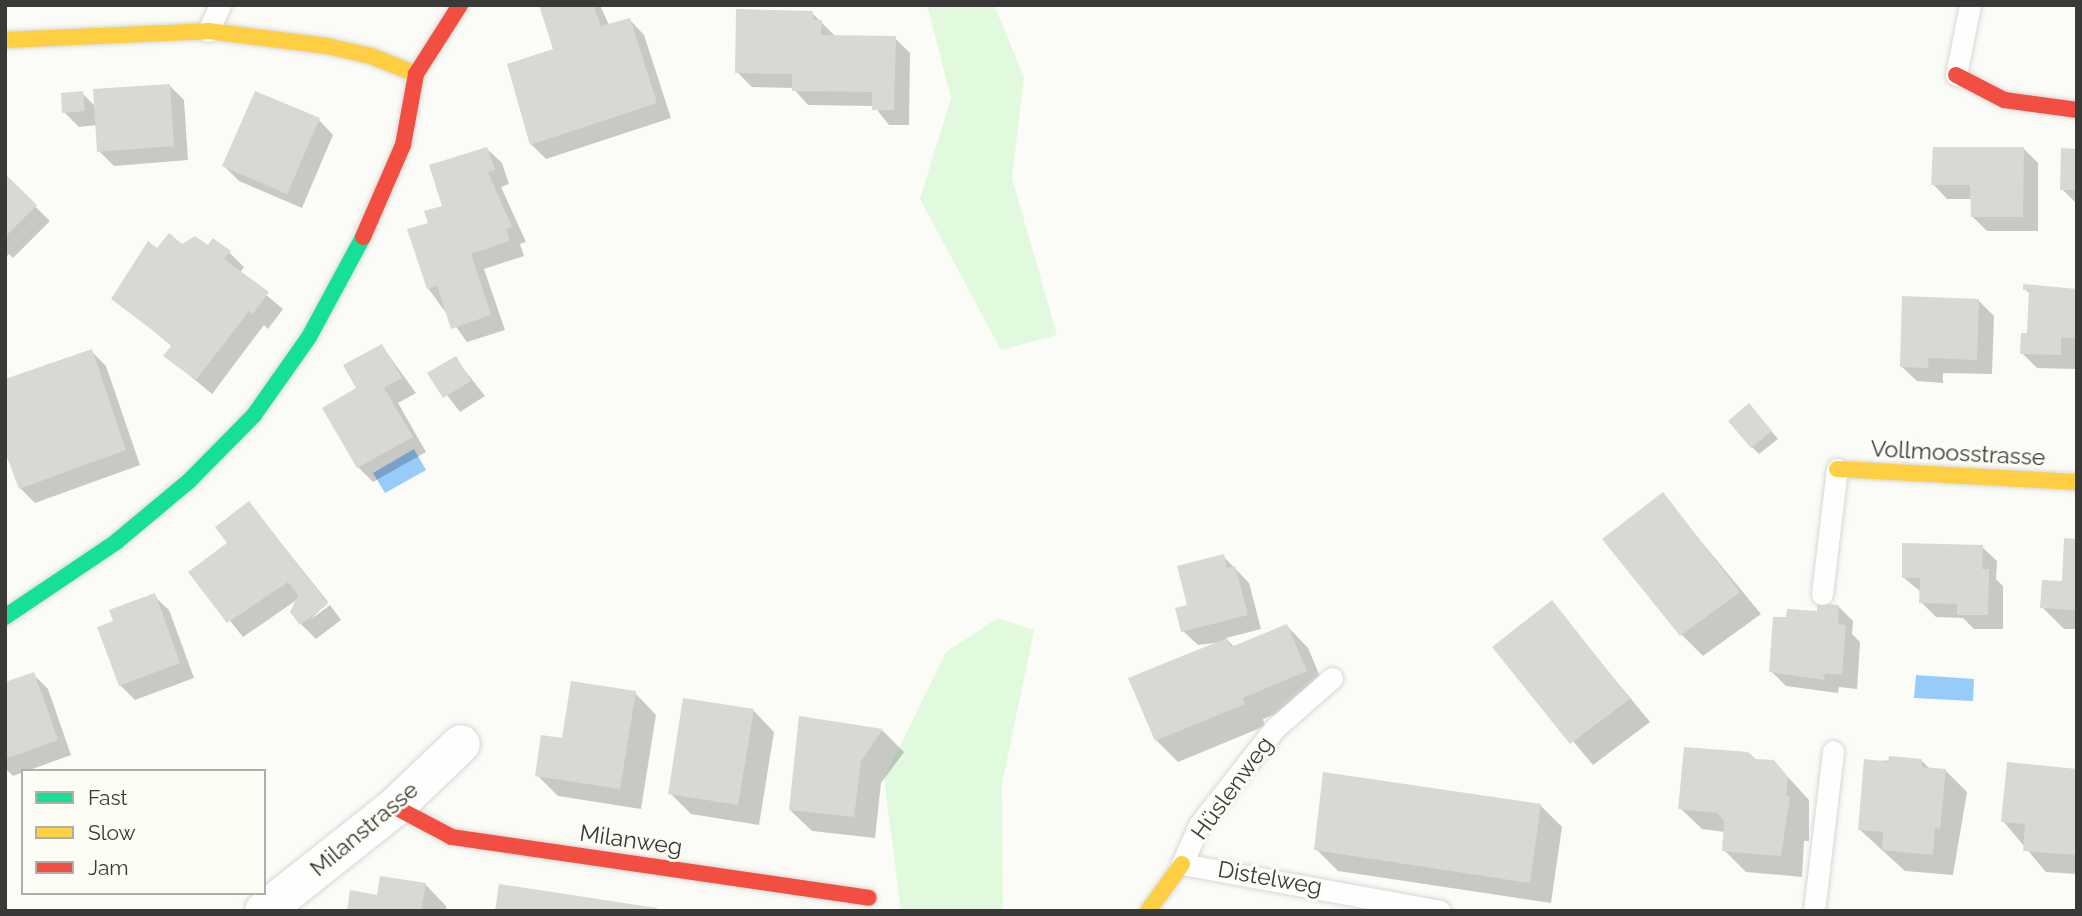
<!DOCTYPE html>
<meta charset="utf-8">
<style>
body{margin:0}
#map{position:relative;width:2082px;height:916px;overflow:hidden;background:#fbfbf7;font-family:Raleway,sans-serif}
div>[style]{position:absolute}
.green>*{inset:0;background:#e1fade}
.water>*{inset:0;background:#97cbf9}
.shadow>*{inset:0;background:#0003}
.building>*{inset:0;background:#d9d8d5}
.roads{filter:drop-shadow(0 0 2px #d7d7d4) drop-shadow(0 0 2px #d7d7d4)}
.lane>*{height:21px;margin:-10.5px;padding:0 10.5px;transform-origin:10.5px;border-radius:10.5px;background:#fefefe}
.street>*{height:38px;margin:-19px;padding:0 19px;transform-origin:19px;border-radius:19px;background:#fefefe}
.fast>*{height:16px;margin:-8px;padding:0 8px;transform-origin:8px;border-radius:8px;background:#16e098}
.slow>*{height:16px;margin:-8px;padding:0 8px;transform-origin:8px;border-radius:8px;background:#ffcf43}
.jam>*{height:16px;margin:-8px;padding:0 8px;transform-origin:8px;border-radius:8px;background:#f24e42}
span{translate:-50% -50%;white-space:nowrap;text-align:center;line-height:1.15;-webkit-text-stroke:6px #fdfcf5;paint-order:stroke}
.street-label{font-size:23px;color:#393937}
.frame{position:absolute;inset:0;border:7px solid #393937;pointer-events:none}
.legend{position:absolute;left:21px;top:769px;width:245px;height:126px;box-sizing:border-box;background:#fdfcf5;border:2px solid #afaea9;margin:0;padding:9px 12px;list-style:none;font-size:21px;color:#393937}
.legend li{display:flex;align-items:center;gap:14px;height:35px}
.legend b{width:35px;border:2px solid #afaea9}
</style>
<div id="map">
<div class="green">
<i style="clip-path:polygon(927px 5px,994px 5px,1024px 77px,1012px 178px,1057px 335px,1001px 350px,920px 199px,951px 98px)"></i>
<i style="clip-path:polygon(998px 618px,1034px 630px,1002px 784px,1003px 911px,901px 911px,884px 779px,946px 652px)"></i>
</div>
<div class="water">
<i style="clip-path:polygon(414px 449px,426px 470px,385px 493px,373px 473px)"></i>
<i style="clip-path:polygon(1916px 675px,1974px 679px,1973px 701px,1914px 698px)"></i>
</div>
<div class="shadow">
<i style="clip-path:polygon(541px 5px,600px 5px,609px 25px,630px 20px,644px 35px,671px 118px,546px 159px,531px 144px,555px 50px)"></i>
<i style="clip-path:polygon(812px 13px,836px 37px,895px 38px,910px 53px,909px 125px,889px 125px,874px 106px,808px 105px,793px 88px,752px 87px,737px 72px)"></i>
<i style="clip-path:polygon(169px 85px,184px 100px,188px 160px,114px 166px,99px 151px,97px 125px,79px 127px,64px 112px,82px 93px,96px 107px)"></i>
<i style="clip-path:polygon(319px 120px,333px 135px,302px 208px,239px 181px,224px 166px)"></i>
<i style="clip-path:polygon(2023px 148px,2038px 163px,2038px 231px,1987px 231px,1972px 216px,1972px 199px,1947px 199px,1933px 184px)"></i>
<i style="clip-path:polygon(487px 149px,502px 163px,509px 184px,501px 187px,526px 242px,520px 244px,524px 256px,484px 269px,505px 330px,467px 342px,428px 288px,430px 224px)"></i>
<i style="clip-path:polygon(2077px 150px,2077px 204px,2062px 189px)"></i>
<i style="clip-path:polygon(5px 177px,50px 221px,13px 258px,9px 254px,5px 258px)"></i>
<i style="clip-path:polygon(182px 246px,230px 253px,244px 267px,240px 273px,283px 309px,268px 329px,264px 325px,212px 394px,166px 356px,173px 347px,114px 298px,157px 251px)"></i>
<i style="clip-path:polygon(2025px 289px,2077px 289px,2075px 369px,2037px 368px,2022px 353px,2028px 335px,2030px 294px)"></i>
<i style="clip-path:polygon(1979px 301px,1994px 316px,1992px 374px,1943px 373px,1943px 383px,1917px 381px,1902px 367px)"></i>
<i style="clip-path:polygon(382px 346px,416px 393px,398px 403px,426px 452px,373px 482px,358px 467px,359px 389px)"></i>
<i style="clip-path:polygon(91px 351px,106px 366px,140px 465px,35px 503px,20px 488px)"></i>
<i style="clip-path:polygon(455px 358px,485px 396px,460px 412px,430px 373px)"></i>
<i style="clip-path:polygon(1756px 413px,1778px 439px,1759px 454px,1752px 447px)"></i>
<i style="clip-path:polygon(1662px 494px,1761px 614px,1703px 656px,1682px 635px)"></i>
<i style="clip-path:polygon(249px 503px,328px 602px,310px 620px,330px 605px,341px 620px,316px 639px,301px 624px,298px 599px,243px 637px,191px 572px,229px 543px)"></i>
<i style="clip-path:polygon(2077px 540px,2077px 629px,2064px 629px,2042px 607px,2064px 583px)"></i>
<i style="clip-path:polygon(1982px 547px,1997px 561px,1996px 579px,2003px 586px,2003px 629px,1974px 629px,1963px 618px,1936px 617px,1921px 602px,1921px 592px,1903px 577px)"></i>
<i style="clip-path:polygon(1223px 556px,1249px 583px,1261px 629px,1226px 638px,1235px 648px,1287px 626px,1308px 648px,1327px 693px,1263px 719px,1265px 726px,1178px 762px,1156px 740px,1223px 642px,1198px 645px,1183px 631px,1189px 607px)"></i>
<i style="clip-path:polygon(154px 596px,169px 610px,194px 678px,135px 700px,120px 685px)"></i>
<i style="clip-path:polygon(1552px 603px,1650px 722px,1593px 765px,1494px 647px)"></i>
<i style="clip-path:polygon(1838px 606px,1853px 621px,1852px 634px,1860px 642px,1857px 689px,1839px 687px,1838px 693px,1786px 686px,1771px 671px,1788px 619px)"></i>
<i style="clip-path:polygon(33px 674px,48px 689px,71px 755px,13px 776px,5px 768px,5px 684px)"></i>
<i style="clip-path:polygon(635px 693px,656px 715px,641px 809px,558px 796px,537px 775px,564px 740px)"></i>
<i style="clip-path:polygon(753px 710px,774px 732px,759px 825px,691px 814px,670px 793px)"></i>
<i style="clip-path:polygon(801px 718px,883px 731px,904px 752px,881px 783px,875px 838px,812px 831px,790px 810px)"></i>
<i style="clip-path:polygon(1921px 760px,1930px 769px,1945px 770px,1967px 792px,1953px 875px,1905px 871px,1859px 829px,1866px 761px)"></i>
<i style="clip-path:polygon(1755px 761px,1774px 762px,1809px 800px,1809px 841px,1804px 841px,1802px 877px,1746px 872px,1724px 850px,1725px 832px,1702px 829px,1680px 808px)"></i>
<i style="clip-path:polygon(2077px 770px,2077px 874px,2046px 872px,2003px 821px)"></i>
<i style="clip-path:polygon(1540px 805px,1562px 827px,1551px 903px,1338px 871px,1316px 849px)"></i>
<i style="clip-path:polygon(425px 884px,446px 906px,446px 911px,349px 911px,378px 897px)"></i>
</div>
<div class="building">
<i style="clip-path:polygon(539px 5px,593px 5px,601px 26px,630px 18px,657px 103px,530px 145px,507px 64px,553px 49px)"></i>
<i style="clip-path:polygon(736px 9px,813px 11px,813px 20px,822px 20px,821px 35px,896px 36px,894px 110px,872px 110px,872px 92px,792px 91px,792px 74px,735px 73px)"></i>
<i style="clip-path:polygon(170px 84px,174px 146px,97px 152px,93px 89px)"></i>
<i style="clip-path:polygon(83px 91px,85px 111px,62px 113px,61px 93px)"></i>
<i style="clip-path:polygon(255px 91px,320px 118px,287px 194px,222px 166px)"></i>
<i style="clip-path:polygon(487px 147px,495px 170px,488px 172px,512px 227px,506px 229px,510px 241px,471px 254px,491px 315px,451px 329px,437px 286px,427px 289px,407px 229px,428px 223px,424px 211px,442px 206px,429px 165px)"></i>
<i style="clip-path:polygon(1933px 147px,2024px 147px,2023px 217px,1971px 217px,1970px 185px,1931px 185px)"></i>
<i style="clip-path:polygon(2061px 148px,2077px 149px,2077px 190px,2060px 190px)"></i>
<i style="clip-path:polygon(5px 174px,37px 205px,5px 237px)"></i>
<i style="clip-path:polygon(169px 233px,182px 244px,195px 236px,208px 245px,213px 238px,231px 251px,224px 259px,269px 292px,252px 315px,249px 311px,196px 380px,163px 356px,172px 345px,111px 299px,148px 241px,157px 248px)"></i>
<i style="clip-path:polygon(2023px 284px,2077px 289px,2077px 338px,2061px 338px,2061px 355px,2020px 354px,2021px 333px,2027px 333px,2029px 290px,2023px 290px)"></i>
<i style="clip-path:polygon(1902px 296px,1979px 299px,1977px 360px,1929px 358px,1928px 368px,1900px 367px)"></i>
<i style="clip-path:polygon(382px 344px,402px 378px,384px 388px,413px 437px,357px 468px,322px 408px,356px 388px,343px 365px)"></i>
<i style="clip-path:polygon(92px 349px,126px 450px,19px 489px,5px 452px,5px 379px)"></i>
<i style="clip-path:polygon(456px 356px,471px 381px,443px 398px,427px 373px)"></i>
<i style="clip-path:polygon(1749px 403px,1772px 431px,1751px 448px,1728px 421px)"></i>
<i style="clip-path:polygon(1663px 492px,1740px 592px,1680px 636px,1602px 539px)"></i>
<i style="clip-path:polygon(249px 501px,328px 604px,300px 625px,290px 612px,298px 595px,288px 582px,227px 623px,188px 572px,227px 543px,215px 527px)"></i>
<i style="clip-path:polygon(2064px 538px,2077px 539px,2077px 610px,2040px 608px,2042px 580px,2062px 581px)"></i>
<i style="clip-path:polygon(1902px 543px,1983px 545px,1982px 569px,1989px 569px,1988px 615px,1957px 615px,1957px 604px,1919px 603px,1920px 578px,1902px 578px)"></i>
<i style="clip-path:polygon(1224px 554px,1227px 568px,1235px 566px,1248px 615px,1181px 632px,1175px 608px,1187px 605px,1177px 566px)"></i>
<i style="clip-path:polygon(155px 593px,180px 663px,119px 686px,97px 627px,113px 621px,109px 610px)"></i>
<i style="clip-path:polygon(1552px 600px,1630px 699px,1570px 744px,1492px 647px)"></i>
<i style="clip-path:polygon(1817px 603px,1839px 605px,1838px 624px,1846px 625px,1842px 675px,1825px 673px,1824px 680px,1769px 672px,1773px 617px,1786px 617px,1787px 609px,1817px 611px)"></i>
<i style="clip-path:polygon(1287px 624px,1307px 671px,1243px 698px,1245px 704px,1155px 741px,1128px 678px,1227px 638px,1231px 647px)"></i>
<i style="clip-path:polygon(34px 672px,58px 740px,5px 759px,5px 682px)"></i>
<i style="clip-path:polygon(571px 681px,636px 691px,620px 789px,535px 776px,541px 735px,562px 738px)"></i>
<i style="clip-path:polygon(683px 698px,754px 709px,738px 805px,668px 794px)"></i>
<i style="clip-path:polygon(799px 716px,883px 729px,861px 761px,854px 817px,789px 810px)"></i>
<i style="clip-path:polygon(1684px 747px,1748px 752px,1756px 759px,1774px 760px,1788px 777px,1786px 796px,1790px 797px,1781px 856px,1722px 851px,1724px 821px,1717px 813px,1678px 809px)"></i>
<i style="clip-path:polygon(1889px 756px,1922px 759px,1922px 767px,1946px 769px,1940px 829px,1935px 828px,1933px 855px,1882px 850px,1883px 832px,1858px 830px,1864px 759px,1888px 762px)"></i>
<i style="clip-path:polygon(2007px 762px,2077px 769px,2077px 855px,2023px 851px,2025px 824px,2001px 822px)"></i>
<i style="clip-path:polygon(1323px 772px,1541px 804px,1530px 883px,1314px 850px)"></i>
<i style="clip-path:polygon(380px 876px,426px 883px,421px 911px,347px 911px,350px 890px,377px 895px)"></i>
<i style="clip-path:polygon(499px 884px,657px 908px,657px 911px,495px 911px)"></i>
</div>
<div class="roads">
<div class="lane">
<i style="left:208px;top:31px;width:29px;rotate:-65deg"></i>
<i style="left:1956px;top:75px;width:71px;rotate:-78.7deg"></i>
<i style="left:1822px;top:594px;width:126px;rotate:-83.2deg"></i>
<i style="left:1332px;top:678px;width:76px;rotate:138.7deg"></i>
<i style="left:1275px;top:728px;width:123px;rotate:128.1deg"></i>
<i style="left:1199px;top:825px;width:43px;rotate:113.6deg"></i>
<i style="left:1182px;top:864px;width:262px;rotate:10.3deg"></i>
<i style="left:1814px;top:911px;width:161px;rotate:-83.2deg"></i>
</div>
<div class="street">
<i style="left:264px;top:911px;width:167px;rotate:-38.4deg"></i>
<i style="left:395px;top:807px;width:91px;rotate:-43.7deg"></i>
</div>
<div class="fast">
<i style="left:5px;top:617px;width:134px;rotate:-34deg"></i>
<i style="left:116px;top:542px;width:95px;rotate:-39.9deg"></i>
<i style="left:189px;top:481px;width:93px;rotate:-45.4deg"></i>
<i style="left:254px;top:415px;width:95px;rotate:-54.8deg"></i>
<i style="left:309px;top:337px;width:114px;rotate:-61.6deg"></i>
</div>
<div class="slow">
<i style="left:5px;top:40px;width:203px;rotate:-2.5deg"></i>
<i style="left:208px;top:31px;width:120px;rotate:7.2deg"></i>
<i style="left:327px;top:46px;width:45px;rotate:12.8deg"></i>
<i style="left:371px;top:56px;width:48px;rotate:21.8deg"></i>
<i style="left:1837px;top:469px;width:240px;rotate:3.1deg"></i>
<i style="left:1148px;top:911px;width:58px;rotate:-54.1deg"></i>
</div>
<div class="jam">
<i style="left:1956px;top:75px;width:54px;rotate:27.5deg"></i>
<i style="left:2004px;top:100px;width:74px;rotate:7.8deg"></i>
<i style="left:363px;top:237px;width:100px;rotate:-66.5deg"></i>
<i style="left:403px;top:145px;width:72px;rotate:-79.6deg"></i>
<i style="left:416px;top:74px;width:82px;rotate:-57.5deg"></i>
<i style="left:395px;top:807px;width:64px;rotate:27.8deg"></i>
<i style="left:452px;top:837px;width:421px;rotate:8.3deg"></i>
</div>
</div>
<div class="street-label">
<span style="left:1958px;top:453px;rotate:3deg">Vollmoosstrasse</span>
<span style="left:1232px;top:788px;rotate:-54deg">Hüslenweg</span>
<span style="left:364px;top:829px;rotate:-40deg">Milanstrasse</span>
<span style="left:631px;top:840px;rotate:8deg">Milanweg</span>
<span style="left:1270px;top:878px;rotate:10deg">Distelweg</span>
</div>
<div class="frame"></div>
<ul class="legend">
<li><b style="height:9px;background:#16e098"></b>Fast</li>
<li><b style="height:9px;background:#ffcf43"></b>Slow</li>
<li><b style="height:9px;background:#f24e42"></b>Jam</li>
</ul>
</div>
